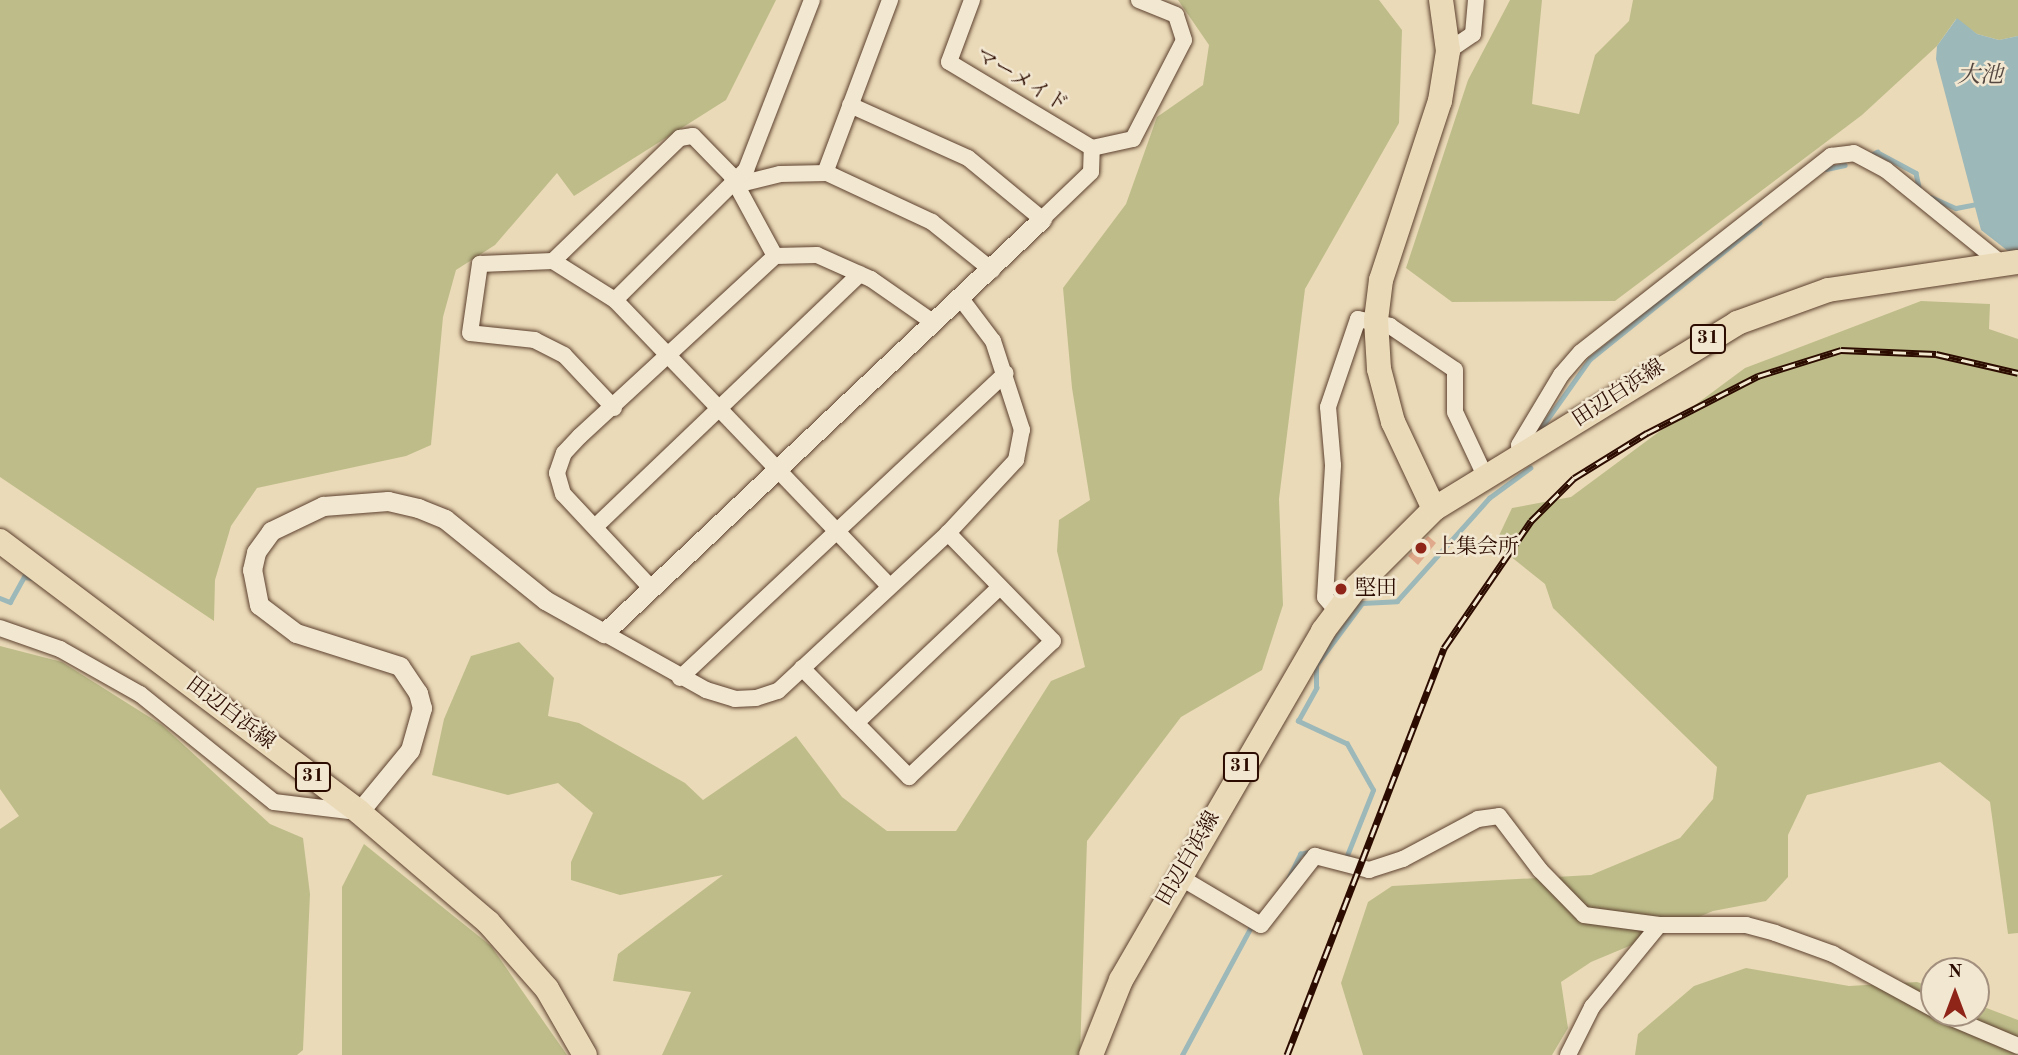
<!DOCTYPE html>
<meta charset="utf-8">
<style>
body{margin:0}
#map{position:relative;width:2018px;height:1055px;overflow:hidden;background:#ebdab8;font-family:"Old Standard TT","Noto Serif JP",serif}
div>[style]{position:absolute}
.green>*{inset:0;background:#bebd8a}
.water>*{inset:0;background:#9db8b9}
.stream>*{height:4.5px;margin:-2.25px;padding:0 2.25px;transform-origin:2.25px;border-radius:2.25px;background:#9db8b9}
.building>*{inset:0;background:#e0a98b}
.roads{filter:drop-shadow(0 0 2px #5c402e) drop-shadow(0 0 2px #5c402e)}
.minor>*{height:16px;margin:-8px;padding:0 8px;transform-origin:8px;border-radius:8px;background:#f2e7d1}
.tertiary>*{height:19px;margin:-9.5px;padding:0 9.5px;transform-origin:9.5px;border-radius:9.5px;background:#f2e7d1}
.primary>*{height:24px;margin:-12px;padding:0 12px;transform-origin:12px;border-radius:12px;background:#ebdab8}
.rail>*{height:7px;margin-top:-3.5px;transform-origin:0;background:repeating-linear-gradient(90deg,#f2e7d1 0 13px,#2c0c00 0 26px);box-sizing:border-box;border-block:2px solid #2c0c00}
.dots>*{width:19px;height:19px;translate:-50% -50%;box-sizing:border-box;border:4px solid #f2e7d1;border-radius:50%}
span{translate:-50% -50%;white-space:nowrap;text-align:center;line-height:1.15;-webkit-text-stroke:5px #f2e7d1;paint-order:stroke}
.shield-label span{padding:2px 5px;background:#f2e7d1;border:2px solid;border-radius:5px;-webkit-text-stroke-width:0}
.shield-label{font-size:19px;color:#2c0c00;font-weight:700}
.street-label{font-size:21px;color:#2c0c00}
.poi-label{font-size:21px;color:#2c0c00}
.left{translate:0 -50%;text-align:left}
.water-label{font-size:23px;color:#544841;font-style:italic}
.north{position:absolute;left:1920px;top:957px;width:70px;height:70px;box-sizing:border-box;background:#f2e7d1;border:2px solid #a38f7d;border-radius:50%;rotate:0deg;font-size:19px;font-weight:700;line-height:28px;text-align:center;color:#2c0c00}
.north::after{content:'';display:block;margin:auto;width:24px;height:32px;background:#8f2418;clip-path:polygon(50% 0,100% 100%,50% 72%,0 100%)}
</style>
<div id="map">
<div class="green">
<i style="clip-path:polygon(0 0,776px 0,726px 100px,574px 196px,557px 173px,495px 245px,456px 270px,443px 317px,431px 445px,406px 456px,257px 488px,231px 526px,215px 580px,214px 621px,0 477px)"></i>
<i style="clip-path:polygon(1178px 0,1379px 0,1402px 30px,1399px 123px,1305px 289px,1279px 499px,1283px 605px,1262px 670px,1181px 717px,1087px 841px,1080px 1055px,662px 1055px,691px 992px,613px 981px,618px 954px,723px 875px,620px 895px,571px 880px,571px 862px,593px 813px,558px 783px,508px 795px,432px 775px,444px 719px,471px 656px,519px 642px,554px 678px,548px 716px,579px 723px,685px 783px,703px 800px,796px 736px,842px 797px,887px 831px,956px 831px,1051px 681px,1085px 667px,1057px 551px,1059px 520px,1090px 500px,1072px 388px,1063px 288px,1126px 204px,1157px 117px,1203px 85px,1209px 45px)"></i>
<i style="clip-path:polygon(1510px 0,1542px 0,1532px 104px,1579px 114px,1595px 55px,1629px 21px,1633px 0,2018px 0,2018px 36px,1999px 40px,1977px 34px,1956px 19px,1937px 46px,1862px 115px,1615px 301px,1452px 302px,1406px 268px,1468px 80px)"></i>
<i style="clip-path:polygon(1921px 301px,1990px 304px,1989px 329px,2018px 339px,2018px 933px,2008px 934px,1990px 802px,1940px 762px,1807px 795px,1788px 835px,1788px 877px,1766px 901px,1713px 911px,1591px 962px,1561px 982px,1568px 1028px,1552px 1055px,1363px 1055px,1341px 983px,1368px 902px,1392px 886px,1591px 875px,1680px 838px,1713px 799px,1717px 767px,1553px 608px,1545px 584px,1495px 544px,1512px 508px,1571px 497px,1745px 368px)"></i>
<i style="clip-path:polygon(0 646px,62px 662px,162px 725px,270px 824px,303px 838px,310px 894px,303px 1050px,297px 1055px,0 1055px,0 829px,19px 816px,0 789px)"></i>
<i style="clip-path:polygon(364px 844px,491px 946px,567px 1055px,342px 1055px,342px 887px)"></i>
<i style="clip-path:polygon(1746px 968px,1849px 986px,1917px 982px,1934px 988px,1934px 1013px,1976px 1013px,1976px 1004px,2018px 1020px,2018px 1055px,1635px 1055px,1638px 1034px,1694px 986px)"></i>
</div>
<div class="water">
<i style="clip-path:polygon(1957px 18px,1977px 34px,1999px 40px,2018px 36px,2018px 250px,2008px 251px,1981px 230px,1936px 59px,1937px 46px)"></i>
</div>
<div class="stream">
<i style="left:1871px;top:155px;width:7px;rotate:-27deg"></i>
<i style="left:1877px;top:152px;width:44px;rotate:28.3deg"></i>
<i style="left:1916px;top:173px;width:19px;rotate:78deg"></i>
<i style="left:1826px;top:169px;width:19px;rotate:-12deg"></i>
<i style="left:1931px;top:197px;width:27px;rotate:24deg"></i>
<i style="left:1956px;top:208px;width:20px;rotate:-11deg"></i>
<i style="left:1539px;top:431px;width:88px;rotate:-54.7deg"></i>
<i style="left:1590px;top:359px;width:217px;rotate:-38.8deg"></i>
<i style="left:0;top:598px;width:11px;rotate:22deg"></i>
<i style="left:10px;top:602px;width:29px;rotate:-61deg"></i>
<i style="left:24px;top:577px;width:10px;rotate:6deg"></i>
<i style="left:1346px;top:858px;width:73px;rotate:-68.3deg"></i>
<i style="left:1373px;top:790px;width:53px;rotate:-119.5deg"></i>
<i style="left:1347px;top:744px;width:54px;rotate:-154.9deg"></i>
<i style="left:1298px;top:721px;width:38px;rotate:-61deg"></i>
<i style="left:1316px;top:688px;width:23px;rotate:-90deg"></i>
<i style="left:1316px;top:665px;width:77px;rotate:-53.4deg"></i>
<i style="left:1362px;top:603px;width:35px;rotate:-3deg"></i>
<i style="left:1397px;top:601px;width:138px;rotate:-48.2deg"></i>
<i style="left:1489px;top:498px;width:51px;rotate:-36.2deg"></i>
<i style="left:1288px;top:879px;width:28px;rotate:-64deg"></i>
<i style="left:1300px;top:854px;width:17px;rotate:-13deg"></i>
<i style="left:1182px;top:1055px;width:148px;rotate:-61.7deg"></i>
</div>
<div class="building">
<i style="clip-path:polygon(1428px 536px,1436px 543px,1418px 565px,1408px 556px)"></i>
</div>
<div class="roads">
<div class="minor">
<i style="left:972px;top:0;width:66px;rotate:110.4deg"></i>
<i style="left:949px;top:62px;width:167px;rotate:31deg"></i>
<i style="left:1092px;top:148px;width:42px;rotate:-12.4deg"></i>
<i style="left:1133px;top:139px;width:111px;rotate:-62.7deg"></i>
<i style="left:1184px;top:40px;width:26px;rotate:-108deg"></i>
<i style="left:1176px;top:15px;width:40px;rotate:-158deg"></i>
<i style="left:1448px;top:51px;width:30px;rotate:-34deg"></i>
<i style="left:1473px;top:34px;width:34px;rotate:-85deg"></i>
<i style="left:850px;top:105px;width:129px;rotate:24.2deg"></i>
<i style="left:968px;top:158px;width:96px;rotate:39.5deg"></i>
<i style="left:1042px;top:219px;width:68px;rotate:-43.8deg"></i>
<i style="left:1091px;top:172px;width:24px;rotate:-88deg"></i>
<i style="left:825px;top:173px;width:185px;rotate:-69.4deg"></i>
<i style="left:736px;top:185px;width:45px;rotate:-14deg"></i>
<i style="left:780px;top:174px;width:47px;rotate:-1.2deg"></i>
<i style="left:827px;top:173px;width:116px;rotate:25deg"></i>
<i style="left:932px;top:222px;width:77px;rotate:38.7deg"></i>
<i style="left:553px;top:261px;width:73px;rotate:32.2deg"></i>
<i style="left:615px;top:300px;width:395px;rotate:46.2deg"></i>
<i style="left:615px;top:300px;width:185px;rotate:-44.8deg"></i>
<i style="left:746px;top:170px;width:182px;rotate:-68.8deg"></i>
<i style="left:614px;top:408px;width:73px;rotate:-133.3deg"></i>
<i style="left:564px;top:355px;width:33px;rotate:-153deg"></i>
<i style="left:535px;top:340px;width:65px;rotate:-173.9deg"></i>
<i style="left:470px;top:333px;width:70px;rotate:-81.8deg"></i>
<i style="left:480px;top:264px;width:73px;rotate:-2.4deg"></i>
<i style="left:553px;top:261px;width:177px;rotate:-44.1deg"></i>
<i style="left:680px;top:138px;width:13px;rotate:-9deg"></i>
<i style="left:693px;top:136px;width:54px;rotate:45.7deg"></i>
<i style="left:731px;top:175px;width:92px;rotate:61.5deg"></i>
<i style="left:1522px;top:456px;width:11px;rotate:-105deg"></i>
<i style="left:1519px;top:445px;width:82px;rotate:-59deg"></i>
<i style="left:1561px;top:375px;width:30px;rotate:-49deg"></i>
<i style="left:1581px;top:352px;width:318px;rotate:-38.1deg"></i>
<i style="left:1831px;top:156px;width:23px;rotate:-7deg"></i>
<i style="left:1854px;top:153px;width:36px;rotate:28deg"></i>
<i style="left:1886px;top:170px;width:149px;rotate:39deg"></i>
<i style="left:595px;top:527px;width:366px;rotate:-43.7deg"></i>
<i style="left:652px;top:589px;width:130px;rotate:-133.1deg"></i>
<i style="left:563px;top:494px;width:22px;rotate:-106deg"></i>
<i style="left:557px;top:473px;width:21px;rotate:-71deg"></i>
<i style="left:564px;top:453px;width:23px;rotate:-47deg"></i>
<i style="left:580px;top:436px;width:265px;rotate:-42.7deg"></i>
<i style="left:775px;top:256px;width:42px;rotate:-1.4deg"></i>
<i style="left:817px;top:255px;width:59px;rotate:24deg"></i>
<i style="left:871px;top:279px;width:77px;rotate:34.9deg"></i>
<i style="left:1337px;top:611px;width:18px;rotate:-131deg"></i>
<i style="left:1325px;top:597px;width:132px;rotate:-86.5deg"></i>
<i style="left:1333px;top:465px;width:58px;rotate:-94.9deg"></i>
<i style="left:1328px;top:407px;width:93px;rotate:-71.2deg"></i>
<i style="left:1358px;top:319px;width:33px;rotate:12deg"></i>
<i style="left:1390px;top:326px;width:78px;rotate:34.1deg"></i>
<i style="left:1455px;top:370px;width:42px;rotate:90deg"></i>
<i style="left:1455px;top:412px;width:73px;rotate:64.8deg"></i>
<i style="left:0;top:628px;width:64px;rotate:19.3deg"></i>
<i style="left:60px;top:649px;width:92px;rotate:29.4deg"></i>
<i style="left:140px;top:694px;width:172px;rotate:38.9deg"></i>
<i style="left:274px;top:802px;width:84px;rotate:6.9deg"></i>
<i style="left:604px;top:633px;width:117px;rotate:29.2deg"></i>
<i style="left:706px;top:690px;width:30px;rotate:17deg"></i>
<i style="left:735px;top:699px;width:21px;rotate:-3deg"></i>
<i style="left:756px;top:698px;width:23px;rotate:-18deg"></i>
<i style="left:778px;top:691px;width:232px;rotate:-42.9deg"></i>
<i style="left:948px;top:533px;width:100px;rotate:-47deg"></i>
<i style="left:1016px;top:460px;width:31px;rotate:-79deg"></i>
<i style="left:1022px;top:430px;width:94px;rotate:-108deg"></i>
<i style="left:993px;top:341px;width:51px;rotate:-127.1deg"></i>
<i style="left:802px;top:668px;width:153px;rotate:45.5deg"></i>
<i style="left:909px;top:777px;width:198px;rotate:-43.4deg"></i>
<i style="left:1053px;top:641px;width:151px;rotate:-134.2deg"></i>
<i style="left:680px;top:678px;width:446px;rotate:-43.1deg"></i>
<i style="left:856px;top:723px;width:198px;rotate:-43.4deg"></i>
<i style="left:1178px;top:876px;width:96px;rotate:30.6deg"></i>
<i style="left:1261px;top:925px;width:88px;rotate:-52deg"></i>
<i style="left:1315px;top:856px;width:56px;rotate:14.5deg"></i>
<i style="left:1369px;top:870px;width:36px;rotate:-18deg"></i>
<i style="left:1403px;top:859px;width:85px;rotate:-28.1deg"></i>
<i style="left:1478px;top:819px;width:21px;rotate:-8deg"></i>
<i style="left:1499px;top:816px;width:68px;rotate:52.8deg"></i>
<i style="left:1540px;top:870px;width:63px;rotate:45.6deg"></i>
<i style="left:1584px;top:915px;width:76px;rotate:7.6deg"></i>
<i style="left:1940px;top:1013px;width:85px;rotate:22.9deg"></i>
<i style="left:1568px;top:1055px;width:54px;rotate:-63.4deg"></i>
<i style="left:1592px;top:1007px;width:106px;rotate:-50.7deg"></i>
<i style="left:1659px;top:925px;width:87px"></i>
<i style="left:1746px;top:925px;width:30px;rotate:15deg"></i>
<i style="left:1775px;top:933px;width:62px;rotate:19.9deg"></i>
<i style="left:1833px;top:954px;width:115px;rotate:28.6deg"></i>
</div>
<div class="tertiary">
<i style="left:359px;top:812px;width:80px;rotate:-50.6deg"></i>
<i style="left:410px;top:750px;width:44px;rotate:-74.1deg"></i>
<i style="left:422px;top:708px;width:16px;rotate:-105deg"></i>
<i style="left:418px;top:693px;width:32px;rotate:-124deg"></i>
<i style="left:400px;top:666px;width:109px;rotate:-162.4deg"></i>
<i style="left:296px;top:633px;width:46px;rotate:-142.9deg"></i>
<i style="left:259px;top:605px;width:36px;rotate:-101deg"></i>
<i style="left:252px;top:570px;width:18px;rotate:-77deg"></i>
<i style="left:256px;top:552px;width:26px;rotate:-54deg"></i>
<i style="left:271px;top:531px;width:58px;rotate:-25.7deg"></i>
<i style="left:323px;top:506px;width:65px;rotate:-4.4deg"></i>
<i style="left:388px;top:501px;width:31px;rotate:13deg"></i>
<i style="left:418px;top:508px;width:29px;rotate:22deg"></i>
<i style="left:445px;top:519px;width:129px;rotate:39deg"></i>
<i style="left:545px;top:600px;width:68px;rotate:29.2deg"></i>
<i style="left:604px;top:633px;width:603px;rotate:-43.39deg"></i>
</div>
<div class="primary">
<i style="left:1434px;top:509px;width:96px;rotate:-115.2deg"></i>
<i style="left:1393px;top:422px;width:55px;rotate:-104.8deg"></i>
<i style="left:1379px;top:369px;width:49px;rotate:-93.5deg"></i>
<i style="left:1376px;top:320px;width:40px;rotate:-82.9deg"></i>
<i style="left:1381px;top:280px;width:188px;rotate:-71.8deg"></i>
<i style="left:1440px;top:101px;width:51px;rotate:-80.9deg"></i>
<i style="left:1448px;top:51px;width:51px;rotate:-97.8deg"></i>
<i style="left:0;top:541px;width:450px;rotate:37deg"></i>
<i style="left:359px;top:812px;width:170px;rotate:40.5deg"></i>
<i style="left:488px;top:922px;width:89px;rotate:48.6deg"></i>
<i style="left:547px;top:989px;width:76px;rotate:60.1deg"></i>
<i style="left:1091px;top:1055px;width:81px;rotate:-68.2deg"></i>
<i style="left:1121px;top:980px;width:403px;rotate:-59.9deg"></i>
<i style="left:1323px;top:631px;width:56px;rotate:-52.9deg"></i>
<i style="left:1357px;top:586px;width:109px;rotate:-45deg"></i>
<i style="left:1434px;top:509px;width:356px;rotate:-31.5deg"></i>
<i style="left:1737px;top:323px;width:97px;rotate:-19.9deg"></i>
<i style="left:1828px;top:290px;width:192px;rotate:-8.4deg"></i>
</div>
</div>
<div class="rail">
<i style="left:1287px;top:1055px;width:436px;rotate:-68.9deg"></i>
<i style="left:1444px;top:648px;width:154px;rotate:-55.6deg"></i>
<i style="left:1531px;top:521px;width:61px;rotate:-45deg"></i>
<i style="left:1574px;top:478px;width:86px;rotate:-31.7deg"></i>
<i style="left:1647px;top:433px;width:125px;rotate:-27.2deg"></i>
<i style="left:1758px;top:376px;width:87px;rotate:-17.4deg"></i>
<i style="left:1841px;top:350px;width:95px;rotate:2.4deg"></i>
<i style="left:1936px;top:354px;width:84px;rotate:13deg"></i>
</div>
<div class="dots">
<i style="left:1421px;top:548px;background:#8f2418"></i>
<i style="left:1341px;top:589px;background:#8f2418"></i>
</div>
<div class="shield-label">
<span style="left:1708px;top:339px">31</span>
<span style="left:1241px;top:767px">31</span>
<span style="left:313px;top:777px">31</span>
</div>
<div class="street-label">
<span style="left:1021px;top:81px;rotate:31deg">マーメイド</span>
<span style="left:1619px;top:394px;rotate:-33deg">田辺白浜線</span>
<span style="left:230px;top:714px;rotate:37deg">田辺白浜線</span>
<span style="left:1189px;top:859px;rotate:-60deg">田辺白浜線</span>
</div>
<div class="poi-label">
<span class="left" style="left:1435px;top:548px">上集会所</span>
<span class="left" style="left:1355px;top:589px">堅田</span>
</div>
<div class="water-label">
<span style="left:1980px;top:76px">大池</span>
</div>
<div class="north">N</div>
</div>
